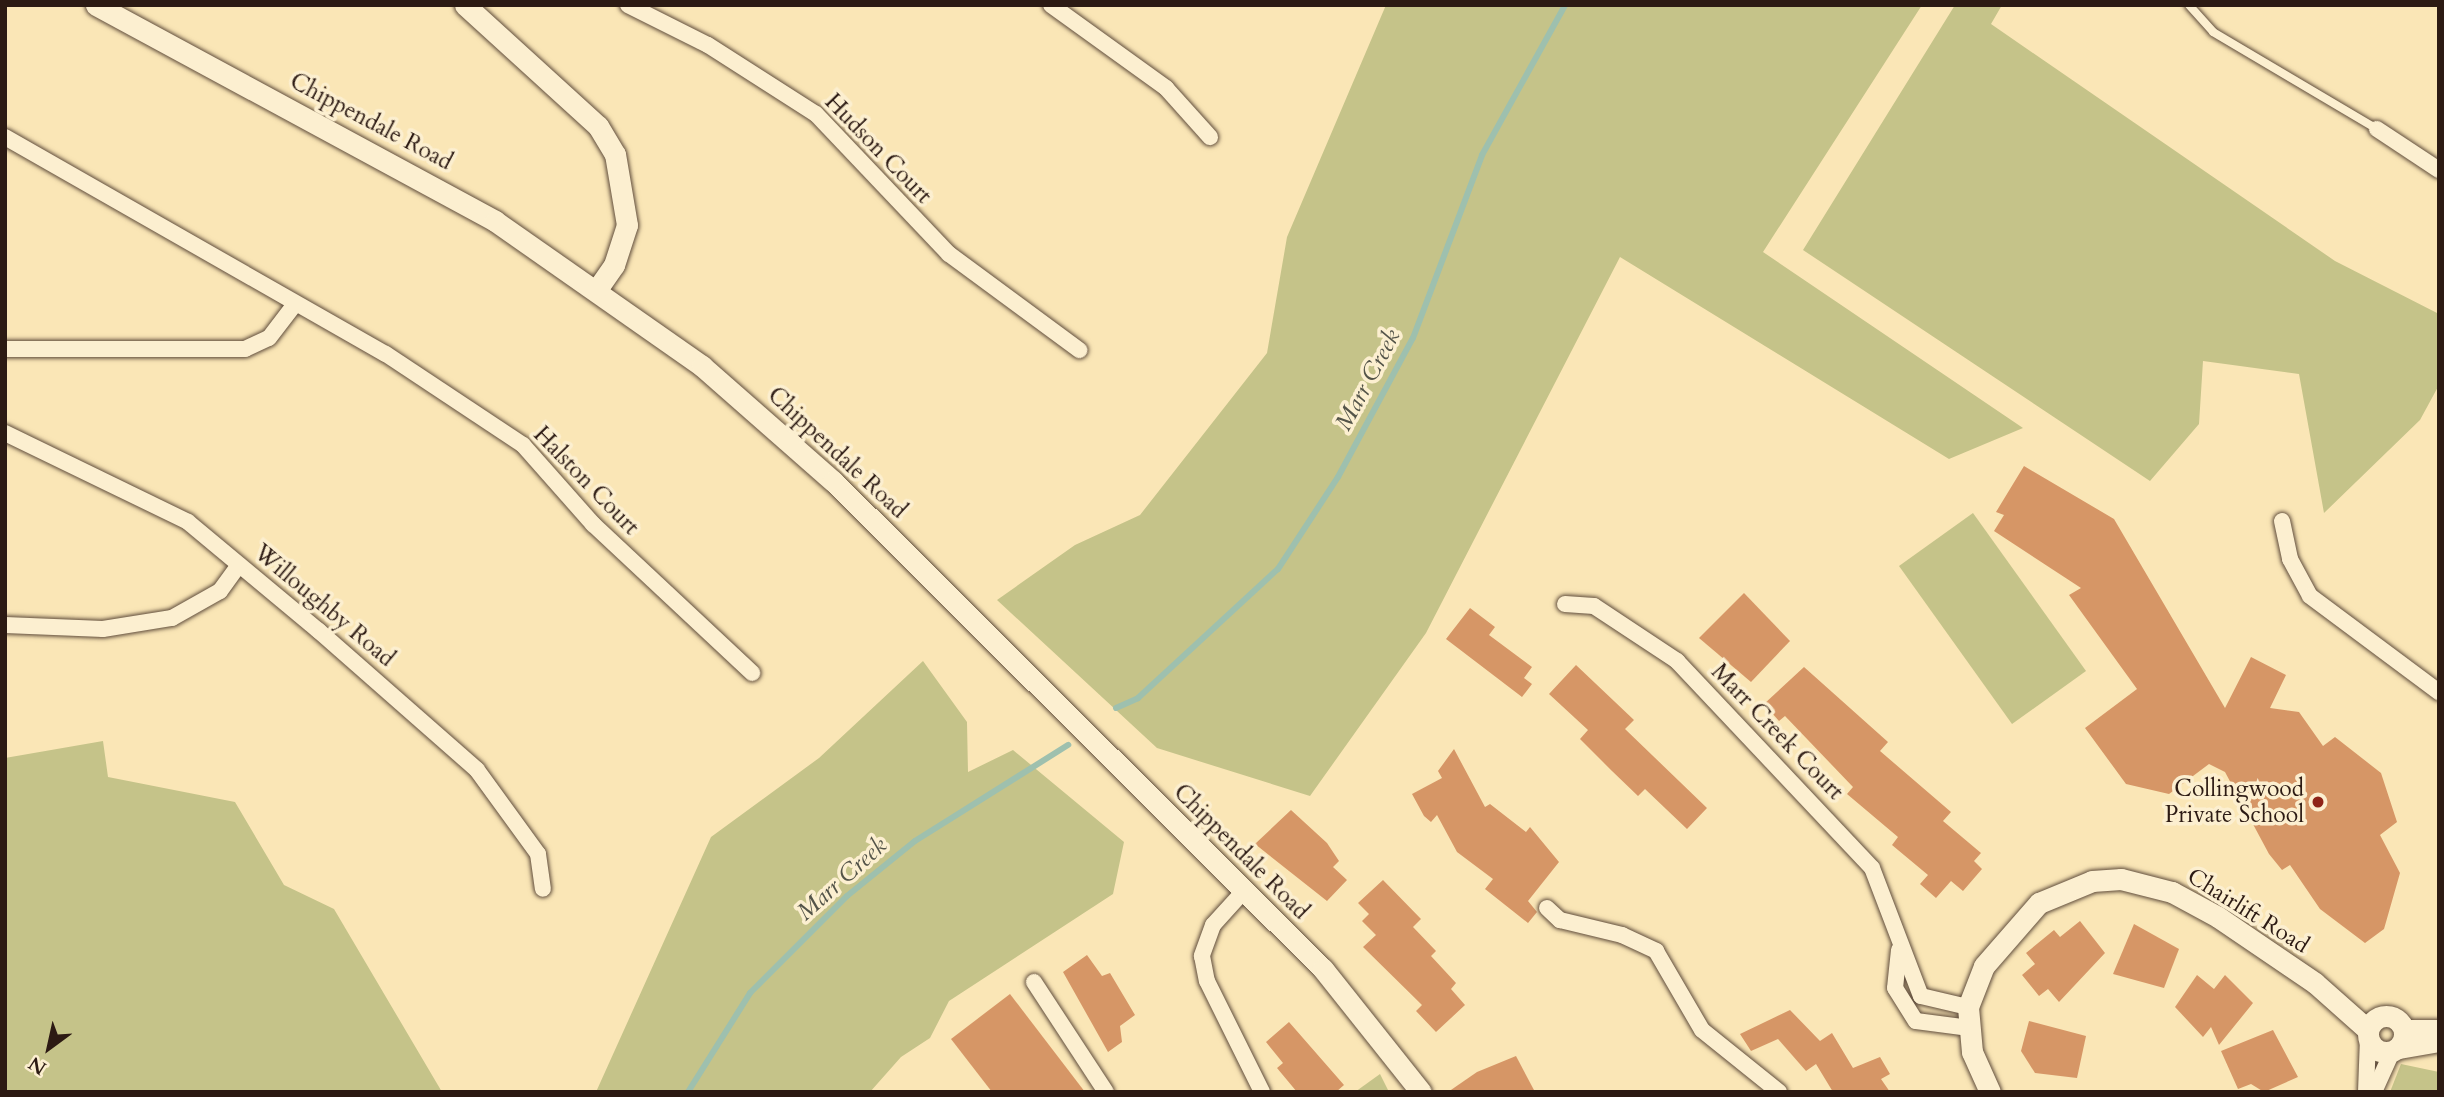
<!DOCTYPE html>
<style>
body{margin:0}
#map{position:relative;width:2444px;height:1097px;overflow:hidden;background:#fae6b6;font-family:Cardo,serif}
div>[style]{position:absolute}
.green>*{inset:0;background:#c5c389}
.stream>*{height:6px;margin:-3px;padding:0 3px;transform-origin:3px;border-radius:3px;background:#9ec0ae}
.building>*{inset:0;background:#d69666}
.roads{filter:drop-shadow(0 0 2px #604d3c) drop-shadow(0 0 2px #604d3c)}
.service>*{height:8px;margin:-4px;padding:0 4px;transform-origin:4px;border-radius:4px;background:#fcefd0}
.minor>*{height:16px;margin:-8px;padding:0 8px;transform-origin:8px;border-radius:8px;background:#fcefd0}
.tertiary>*{height:21px;margin:-10.5px;padding:0 10.5px;transform-origin:10.5px;border-radius:10.5px;background:#fcefd0}
.tertiary>.ring{margin:-10.5px;padding:0;box-sizing:content-box;background:none;border:21px solid #fcefd0;border-radius:50%}
.dots>*{width:19px;height:19px;translate:-50% -50%;box-sizing:border-box;border:4px solid #fcefd0;border-radius:50%}
span{translate:-50% -50%;white-space:nowrap;text-align:center;line-height:1.15;-webkit-text-stroke:7px #fcefd0;paint-order:stroke}
.street-label{font-size:23px;color:#2c1a13}
.poi-label{font-size:23px;color:#2c1a13}
.right{translate:-100% -50%;text-align:right}
.water-label{font-size:24px;color:#545449;font-style:italic}
.frame{position:absolute;inset:0;border:7px solid #2c1a13;pointer-events:none}
.north{position:absolute;left:14px;top:1013px;width:70px;height:70px;-webkit-text-stroke:5px #fcefd0;paint-order:stroke;rotate:213deg;font-size:19px;font-weight:700;line-height:28px;text-align:center;color:#2c1a13}
.north::after{content:'';display:block;margin:auto;width:24px;height:32px;background:#2c1a13;clip-path:polygon(50% 0,100% 100%,50% 72%,0 100%)}
</style>
<div id="map">
<div class="green">
<i style="clip-path:polygon(1386px 5px,1922px 5px,1763px 252px,2023px 428px,1949px 459px,1620px 257px,1426px 633px,1310px 796px,1157px 748px,997px 600px,1075px 545px,1140px 515px,1267px 353px,1287px 237px)"></i>
<i style="clip-path:polygon(1955px 5px,2002px 5px,1991px 24px,2335px 261px,2439px 314px,2439px 385px,2420px 420px,2324px 513px,2299px 374px,2203px 361px,2199px 424px,2150px 481px,1803px 250px)"></i>
<i style="clip-path:polygon(1973px 513px,2086px 671px,2012px 724px,1899px 566px)"></i>
<i style="clip-path:polygon(923px 661px,967px 722px,968px 772px,1013px 750px,1124px 842px,1113px 894px,949px 1001px,930px 1038px,901px 1057px,870px 1092px,596px 1092px,711px 837px,819px 758px)"></i>
<i style="clip-path:polygon(103px 741px,108px 777px,235px 802px,284px 885px,334px 909px,442px 1092px,5px 1092px,5px 758px)"></i>
<i style="clip-path:polygon(2401px 1064px,2439px 1072px,2439px 1092px,2390px 1092px)"></i>
<i style="clip-path:polygon(1380px 1074px,1389px 1092px,1355px 1092px)"></i>
</div>
<div class="stream">
<i style="left:1116px;top:708px;width:24px;rotate:-24deg"></i>
<i style="left:1138px;top:698px;width:190px;rotate:-42.7deg"></i>
<i style="left:1278px;top:569px;width:110px;rotate:-56.9deg"></i>
<i style="left:1338px;top:477px;width:158px;rotate:-61.7deg"></i>
<i style="left:1413px;top:338px;width:196px;rotate:-69.3deg"></i>
<i style="left:1482px;top:155px;width:171px;rotate:-61deg"></i>
<i style="left:688px;top:1092px;width:117px;rotate:-57.9deg"></i>
<i style="left:750px;top:993px;width:137px;rotate:-45deg"></i>
<i style="left:847px;top:896px;width:87px;rotate:-39deg"></i>
<i style="left:915px;top:841px;width:181px;rotate:-32.1deg"></i>
</div>
<div class="building">
<i style="clip-path:polygon(2024px 466px,2114px 519px,2225px 708px,2251px 657px,2286px 675px,2270px 708px,2299px 712px,2323px 746px,2335px 737px,2381px 773px,2397px 822px,2380px 835px,2400px 873px,2384px 929px,2365px 943px,2320px 909px,2290px 865px,2282px 870px,2269px 854px,2225px 772px,2209px 764px,2169px 794px,2126px 784px,2085px 728px,2137px 689px,2069px 595px,2081px 588px,1994px 531px,2004px 515px,1996px 512px)"></i>
<i style="clip-path:polygon(1744px 593px,1790px 641px,1751px 682px,1699px 638px)"></i>
<i style="clip-path:polygon(1470px 608px,1495px 627px,1489px 635px,1532px 667px,1524px 678px,1532px 684px,1522px 697px,1446px 639px)"></i>
<i style="clip-path:polygon(1576px 665px,1634px 720px,1625px 729px,1707px 808px,1687px 829px,1645px 789px,1638px 796px,1612px 771px,1580px 739px,1588px 730px,1549px 694px)"></i>
<i style="clip-path:polygon(1804px 667px,1888px 742px,1880px 751px,1951px 812px,1943px 821px,1981px 853px,1974px 861px,1982px 869px,1963px 891px,1951px 881px,1936px 898px,1920px 884px,1928px 875px,1892px 845px,1898px 837px,1847px 794px,1853px 787px,1785px 716px,1779px 721px,1764px 704px)"></i>
<i style="clip-path:polygon(1454px 749px,1485px 807px,1490px 804px,1526px 832px,1530px 827px,1559px 862px,1528px 901px,1537px 912px,1528px 923px,1485px 889px,1493px 879px,1457px 852px,1437px 815px,1431px 822px,1424px 816px,1412px 794px,1442px 778px,1438px 771px)"></i>
<i style="clip-path:polygon(1291px 810px,1327px 843px,1339px 861px,1333px 867px,1347px 880px,1327px 901px,1255px 844px)"></i>
<i style="clip-path:polygon(1383px 880px,1421px 919px,1413px 927px,1436px 951px,1431px 956px,1456px 983px,1451px 989px,1465px 1005px,1436px 1032px,1416px 1011px,1422px 1005px,1363px 947px,1376px 935px,1362px 921px,1369px 914px,1358px 903px)"></i>
<i style="clip-path:polygon(2080px 921px,2105px 953px,2059px 1002px,2048px 989px,2039px 996px,2022px 975px,2035px 964px,2026px 953px,2054px 930px,2060px 937px)"></i>
<i style="clip-path:polygon(2134px 924px,2179px 949px,2164px 988px,2113px 974px)"></i>
<i style="clip-path:polygon(1087px 955px,1102px 976px,1110px 973px,1135px 1015px,1120px 1026px,1122px 1042px,1108px 1052px,1063px 972px)"></i>
<i style="clip-path:polygon(2197px 975px,2214px 989px,2225px 975px,2253px 1003px,2219px 1045px,2211px 1027px,2203px 1037px,2175px 1007px)"></i>
<i style="clip-path:polygon(1010px 994px,1085px 1092px,992px 1092px,951px 1039px)"></i>
<i style="clip-path:polygon(1790px 1010px,1820px 1041px,1832px 1033px,1853px 1068px,1880px 1057px,1890px 1074px,1881px 1079px,1890px 1092px,1833px 1092px,1816px 1064px,1806px 1071px,1778px 1039px,1751px 1051px,1740px 1034px)"></i>
<i style="clip-path:polygon(2029px 1021px,2086px 1036px,2077px 1078px,2035px 1073px,2021px 1051px)"></i>
<i style="clip-path:polygon(1289px 1022px,1344px 1085px,1336px 1092px,1297px 1092px,1277px 1068px,1283px 1063px,1266px 1042px)"></i>
<i style="clip-path:polygon(2273px 1030px,2298px 1077px,2264px 1092px,2251px 1084px,2238px 1089px,2221px 1051px)"></i>
<i style="clip-path:polygon(1516px 1056px,1535px 1092px,1448px 1092px,1477px 1072px)"></i>
</div>
<div class="roads">
<div class="service">
<i style="left:2189px;top:5px;width:36px;rotate:48deg"></i>
<i style="left:2213px;top:32px;width:191px;rotate:30.6deg"></i>
</div>
<div class="minor">
<i style="left:628px;top:5px;width:89px;rotate:26.6deg"></i>
<i style="left:708px;top:45px;width:128px;rotate:32.6deg"></i>
<i style="left:816px;top:114px;width:193px;rotate:46.5deg"></i>
<i style="left:949px;top:254px;width:162px;rotate:36.4deg"></i>
<i style="left:1051px;top:5px;width:142px;rotate:35.8deg"></i>
<i style="left:1166px;top:88px;width:66px;rotate:48.1deg"></i>
<i style="left:2377px;top:129px;width:74px;rotate:33.5deg"></i>
<i style="left:5px;top:137px;width:438px;rotate:29.7deg"></i>
<i style="left:386px;top:354px;width:164px;rotate:33.6deg"></i>
<i style="left:523px;top:445px;width:106px;rotate:48.5deg"></i>
<i style="left:593px;top:524px;width:218px;rotate:43.1deg"></i>
<i style="left:5px;top:349px;width:240px"></i>
<i style="left:245px;top:349px;width:26px;rotate:-25deg"></i>
<i style="left:269px;top:338px;width:43px;rotate:-52.6deg"></i>
<i style="left:5px;top:433px;width:203px;rotate:25.9deg"></i>
<i style="left:188px;top:522px;width:170px;rotate:39.8deg"></i>
<i style="left:319px;top:631px;width:210px;rotate:41.3deg"></i>
<i style="left:477px;top:770px;width:104px;rotate:54deg"></i>
<i style="left:538px;top:854px;width:35px;rotate:82deg"></i>
<i style="left:2282px;top:521px;width:39px;rotate:78deg"></i>
<i style="left:2290px;top:559px;width:42px;rotate:61.6deg"></i>
<i style="left:2310px;top:596px;width:161px;rotate:36.7deg"></i>
<i style="left:1565px;top:604px;width:29px;rotate:4deg"></i>
<i style="left:1594px;top:606px;width:100px;rotate:33.5deg"></i>
<i style="left:1677px;top:661px;width:284px;rotate:46.7deg"></i>
<i style="left:1872px;top:868px;width:137px;rotate:69.1deg"></i>
<i style="left:1921px;top:996px;width:48px;rotate:13.2deg"></i>
<i style="left:5px;top:625px;width:98px;rotate:2.3deg"></i>
<i style="left:103px;top:629px;width:70px;rotate:-9.1deg"></i>
<i style="left:172px;top:618px;width:55px;rotate:-29.4deg"></i>
<i style="left:220px;top:591px;width:32px;rotate:-54deg"></i>
<i style="left:1242px;top:893px;width:43px;rotate:132.2deg"></i>
<i style="left:1213px;top:925px;width:33px;rotate:110deg"></i>
<i style="left:1202px;top:956px;width:25px;rotate:79deg"></i>
<i style="left:1207px;top:981px;width:124px;rotate:63.6deg"></i>
<i style="left:1547px;top:908px;width:18px;rotate:43deg"></i>
<i style="left:1560px;top:920px;width:64px;rotate:13.6deg"></i>
<i style="left:1622px;top:935px;width:38px;rotate:25deg"></i>
<i style="left:1656px;top:951px;width:91px;rotate:59.8deg"></i>
<i style="left:1702px;top:1030px;width:99px;rotate:38.8deg"></i>
<i style="left:1899px;top:950px;width:38px;rotate:96deg"></i>
<i style="left:1895px;top:988px;width:39px;rotate:58deg"></i>
<i style="left:1916px;top:1021px;width:54px;rotate:7.4deg"></i>
<i style="left:1034px;top:982px;width:131px;rotate:56.8deg"></i>
<i style="left:2366px;top:1092px;width:55px;rotate:-87.9deg"></i>
<i style="left:2374px;top:1092px;width:44px;rotate:-65.8deg"></i>
</div>
<div class="tertiary">
<i style="left:96px;top:5px;width:454px;rotate:28.4deg"></i>
<i style="left:495px;top:221px;width:253px;rotate:35deg"></i>
<i style="left:702px;top:366px;width:174px;rotate:41.3deg"></i>
<i style="left:833px;top:481px;width:692px;rotate:44.88deg"></i>
<i style="left:1323px;top:969px;width:157px;rotate:51.5deg"></i>
<i style="left:465px;top:5px;width:180px;rotate:42.3deg"></i>
<i style="left:598px;top:126px;width:33px;rotate:59deg"></i>
<i style="left:615px;top:154px;width:72px;rotate:80.4deg"></i>
<i style="left:627px;top:225px;width:42px;rotate:108deg"></i>
<i style="left:614px;top:265px;width:28px;rotate:125deg"></i>
<i class="ring" style="left:2368px;top:1016px;width:15px;height:15px"></i>
<i style="left:2404px;top:1030px;width:35px"></i>
<i style="left:2399px;top:1048px;width:41px;rotate:-9.9deg"></i>
<i style="left:1990px;top:1092px;width:44px;rotate:-114.2deg"></i>
<i style="left:1972px;top:1052px;width:45px;rotate:-95.1deg"></i>
<i style="left:1968px;top:1007px;width:44px;rotate:-68.7deg"></i>
<i style="left:1984px;top:966px;width:84px;rotate:-48.9deg"></i>
<i style="left:2039px;top:903px;width:57px;rotate:-22.5deg"></i>
<i style="left:2092px;top:881px;width:29px;rotate:-4deg"></i>
<i style="left:2121px;top:879px;width:53px;rotate:14.3deg"></i>
<i style="left:2172px;top:892px;width:52px;rotate:28.5deg"></i>
<i style="left:2218px;top:917px;width:117px;rotate:34.2deg"></i>
<i style="left:2315px;top:983px;width:71px;rotate:41.6deg"></i>
</div>
</div>
<div class="dots">
<i style="left:2318px;top:802px;background:#8f2418"></i>
</div>
<div class="street-label">
<span style="left:371px;top:122px;rotate:28deg">Chippendale Road</span>
<span style="left:878px;top:149px;rotate:46deg">Hudson Court</span>
<span style="left:837px;top:453px;rotate:43deg">Chippendale Road</span>
<span style="left:586px;top:481px;rotate:46deg">Halston Court</span>
<span style="left:324px;top:606px;rotate:40deg">Willoughby Road</span>
<span style="left:1777px;top:732px;rotate:46deg">Marr Creek Court</span>
<span style="left:1241px;top:852px;rotate:45deg">Chippendale Road</span>
<span style="left:2248px;top:911px;rotate:32deg">Chairlift Road</span>
</div>
<div class="poi-label">
<span class="right" style="left:2304px;top:802px">Collingwood<br>Private School</span>
</div>
<div class="water-label">
<span style="left:1368px;top:380px;rotate:-62deg">Marr Creek</span>
<span style="left:842px;top:879px;rotate:-42deg">Marr Creek</span>
</div>
<div class="frame"></div>
<div class="north">N</div>
</div>
